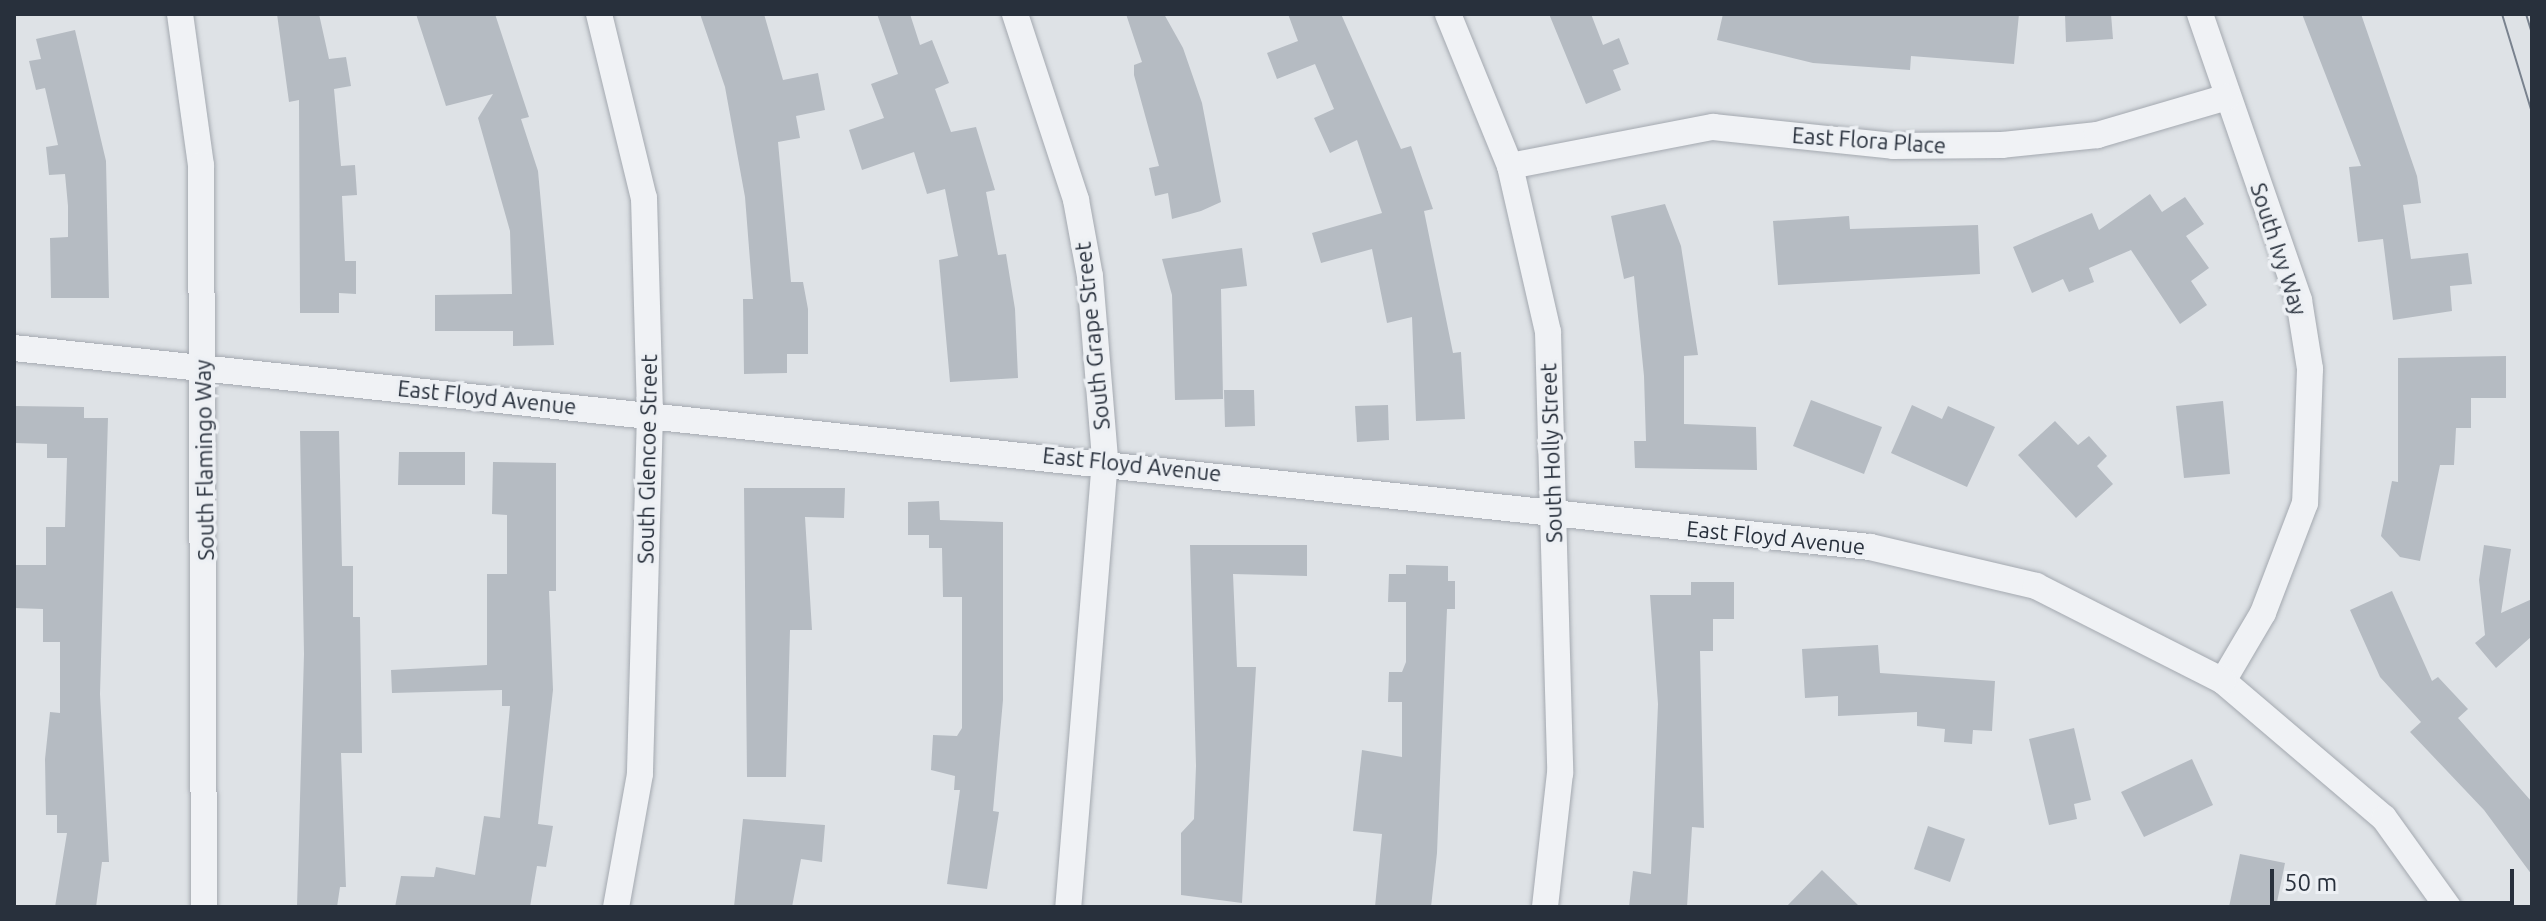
<!DOCTYPE html>
<style>
body{margin:0}
#map{position:relative;width:2546px;height:921px;overflow:hidden;background:#dee2e6;font-family:Ubuntu,sans-serif}
div>[style]{position:absolute}
.building>*{inset:0;background:#b5bbc2}
.roads{filter:drop-shadow(0 0 2px #a4a9b0) drop-shadow(0 0 2px #a4a9b0)}
.street>*{height:26px;margin:-13px;padding:0 13px;transform-origin:13px;border-radius:13px;background:#f0f2f5}
.tram>*{height:2px;margin:-1px;padding:0 1px;transform-origin:1px;border-radius:1px;background:#79828e}
span{translate:-50% -50%;white-space:nowrap;text-align:center;line-height:1.15;-webkit-text-stroke:7px #edf0f4;paint-order:stroke}
.street-label{font-size:22px;color:#28303c}
.frame{position:absolute;inset:0;border:16px solid #28303c;pointer-events:none}
.scale{position:absolute;left:2270px;top:869px;width:244px;height:36px;box-sizing:border-box;border:4px solid #28303c;border-top:0;padding-left:10px;font-size:24px;line-height:28px;white-space:nowrap;color:#28303c;-webkit-text-stroke:6px #edf0f4;paint-order:stroke}
</style>
<div id="map">
<div class="building">
<i style="clip-path:polygon(277px 14px,319px 14px,329px 59px,346px 57px,351px 86px,334px 89px,341px 166px,355px 165px,357px 195px,342px 196px,345px 261px,356px 261px,356px 294px,339px 293px,339px 313px,300px 313px,299px 100px,289px 102px)"></i>
<i style="clip-path:polygon(416px 14px,495px 14px,529px 117px,521px 119px,538px 171px,554px 345px,513px 346px,513px 331px,435px 331px,435px 295px,512px 294px,510px 231px,478px 118px,493px 94px,446px 106px)"></i>
<i style="clip-path:polygon(700px 14px,764px 14px,783px 80px,818px 73px,825px 110px,796px 116px,800px 138px,778px 142px,791px 282px,803px 282px,808px 309px,808px 354px,787px 354px,787px 373px,744px 374px,743px 299px,753px 299px,745px 197px,725px 87px)"></i>
<i style="clip-path:polygon(877px 14px,910px 14px,920px 45px,932px 40px,949px 83px,935px 89px,951px 132px,976px 127px,995px 190px,986px 192px,998px 255px,1006px 254px,1015px 309px,1018px 378px,950px 382px,939px 260px,958px 256px,945px 189px,927px 194px,914px 152px,862px 170px,849px 130px,884px 118px,871px 84px,898px 74px)"></i>
<i style="clip-path:polygon(1126px 14px,1164px 14px,1183px 48px,1202px 103px,1221px 202px,1201px 211px,1172px 219px,1168px 193px,1155px 196px,1149px 168px,1159px 166px,1134px 75px,1134px 65px,1142px 62px)"></i>
<i style="clip-path:polygon(1288px 14px,1341px 14px,1401px 149px,1411px 146px,1433px 209px,1424px 211px,1453px 353px,1461px 352px,1465px 419px,1416px 421px,1412px 317px,1387px 323px,1372px 249px,1321px 263px,1312px 233px,1382px 213px,1357px 140px,1330px 153px,1314px 118px,1334px 109px,1315px 64px,1277px 79px,1267px 53px,1298px 41px)"></i>
<i style="clip-path:polygon(1549px 14px,1591px 14px,1603px 45px,1619px 38px,1629px 64px,1613px 70px,1621px 90px,1586px 104px)"></i>
<i style="clip-path:polygon(1723px 14px,1862px 16px,2019px 14px,2014px 64px,1911px 56px,1910px 70px,1813px 63px,1717px 40px)"></i>
<i style="clip-path:polygon(2065px 14px,2111px 14px,2113px 39px,2066px 42px)"></i>
<i style="clip-path:polygon(2302px 14px,2361px 14px,2417px 176px,2421px 203px,2403px 205px,2411px 259px,2468px 253px,2472px 284px,2450px 286px,2452px 311px,2393px 320px,2383px 239px,2358px 242px,2349px 167px,2361px 166px)"></i>
<i style="clip-path:polygon(75px 30px,106px 161px,109px 298px,51px 298px,50px 238px,68px 237px,68px 206px,65px 174px,49px 175px,46px 147px,58px 145px,45px 88px,36px 90px,29px 61px,41px 59px,36px 39px)"></i>
<i style="clip-path:polygon(2150px 194px,2162px 212px,2185px 197px,2204px 224px,2186px 236px,2209px 268px,2191px 281px,2207px 305px,2180px 324px,2131px 250px,2089px 268px,2094px 282px,2069px 292px,2063px 279px,2032px 293px,2013px 247px,2092px 213px,2099px 230px)"></i>
<i style="clip-path:polygon(1665px 204px,1681px 246px,1698px 355px,1684px 356px,1684px 424px,1756px 427px,1757px 470px,1635px 468px,1634px 441px,1646px 441px,1644px 376px,1634px 276px,1624px 279px,1611px 216px)"></i>
<i style="clip-path:polygon(1849px 216px,1850px 229px,1978px 225px,1980px 274px,1778px 285px,1773px 221px)"></i>
<i style="clip-path:polygon(1242px 248px,1247px 286px,1221px 289px,1223px 399px,1175px 400px,1172px 295px,1162px 259px)"></i>
<i style="clip-path:polygon(2506px 356px,2506px 398px,2471px 398px,2471px 428px,2456px 428px,2454px 465px,2440px 465px,2420px 561px,2400px 557px,2381px 536px,2392px 481px,2398px 482px,2398px 358px)"></i>
<i style="clip-path:polygon(1224px 390px,1254px 390px,1255px 426px,1225px 427px)"></i>
<i style="clip-path:polygon(1811px 400px,1882px 427px,1864px 474px,1793px 446px)"></i>
<i style="clip-path:polygon(2223px 401px,2230px 474px,2184px 478px,2176px 406px)"></i>
<i style="clip-path:polygon(1388px 405px,1389px 440px,1357px 442px,1355px 406px)"></i>
<i style="clip-path:polygon(1912px 405px,1942px 419px,1948px 406px,1995px 427px,1967px 487px,1891px 453px)"></i>
<i style="clip-path:polygon(14px 406px,84px 407px,84px 418px,108px 418px,100px 694px,109px 862px,102px 862px,96px 907px,55px 907px,67px 833px,57px 833px,57px 815px,46px 815px,45px 759px,50px 712px,60px 713px,60px 642px,43px 642px,43px 609px,14px 608px,14px 565px,46px 565px,46px 527px,65px 527px,67px 458px,47px 458px,47px 444px,14px 443px)"></i>
<i style="clip-path:polygon(2055px 421px,2078px 445px,2089px 436px,2107px 456px,2097px 466px,2113px 484px,2076px 518px,2018px 455px)"></i>
<i style="clip-path:polygon(300px 431px,339px 431px,342px 566px,353px 566px,353px 617px,360px 617px,362px 753px,341px 753px,346px 887px,340px 887px,337px 907px,297px 907px,304px 654px)"></i>
<i style="clip-path:polygon(399px 452px,465px 452px,465px 485px,398px 485px)"></i>
<i style="clip-path:polygon(493px 462px,556px 463px,556px 591px,549px 591px,553px 690px,538px 824px,553px 826px,546px 867px,537px 866px,530px 907px,395px 907px,401px 876px,434px 877px,436px 867px,475px 875px,484px 816px,500px 818px,510px 706px,502px 706px,502px 690px,392px 693px,391px 670px,487px 665px,487px 574px,507px 574px,507px 515px,492px 514px)"></i>
<i style="clip-path:polygon(744px 488px,845px 488px,844px 518px,805px 517px,812px 630px,790px 630px,786px 777px,747px 777px)"></i>
<i style="clip-path:polygon(939px 501px,940px 520px,1003px 522px,1003px 700px,993px 811px,999px 812px,987px 889px,947px 884px,960px 790px,954px 790px,955px 776px,931px 770px,933px 735px,957px 736px,962px 728px,962px 597px,943px 597px,942px 548px,929px 548px,929px 535px,908px 535px,908px 502px)"></i>
<i style="clip-path:polygon(1190px 545px,1307px 545px,1307px 576px,1233px 574px,1237px 667px,1256px 667px,1242px 903px,1181px 895px,1181px 833px,1194px 819px,1196px 766px)"></i>
<i style="clip-path:polygon(2484px 545px,2511px 549px,2501px 613px,2532px 599px,2532px 636px,2496px 668px,2475px 643px,2485px 635px,2479px 580px)"></i>
<i style="clip-path:polygon(1406px 565px,1448px 566px,1448px 581px,1455px 581px,1455px 609px,1447px 609px,1437px 853px,1431px 907px,1375px 907px,1382px 834px,1353px 831px,1362px 750px,1402px 757px,1402px 702px,1388px 702px,1389px 672px,1402px 672px,1406px 662px,1406px 602px,1388px 602px,1389px 574px,1406px 574px)"></i>
<i style="clip-path:polygon(1691px 582px,1734px 582px,1734px 619px,1713px 619px,1713px 651px,1700px 651px,1704px 828px,1692px 827px,1687px 907px,1629px 907px,1633px 871px,1651px 874px,1658px 704px,1650px 595px,1691px 595px)"></i>
<i style="clip-path:polygon(2392px 591px,2432px 681px,2438px 677px,2468px 709px,2458px 718px,2532px 802px,2532px 875px,2484px 810px,2410px 732px,2421px 722px,2380px 677px,2350px 610px)"></i>
<i style="clip-path:polygon(1878px 645px,1880px 673px,1995px 681px,1992px 731px,1973px 730px,1972px 744px,1944px 742px,1945px 729px,1917px 726px,1917px 712px,1838px 716px,1838px 696px,1805px 698px,1802px 649px)"></i>
<i style="clip-path:polygon(2074px 728px,2091px 800px,2074px 804px,2077px 819px,2049px 825px,2029px 739px)"></i>
<i style="clip-path:polygon(2192px 759px,2213px 805px,2144px 837px,2121px 792px)"></i>
<i style="clip-path:polygon(743px 819px,825px 825px,822px 862px,801px 859px,792px 907px,734px 907px)"></i>
<i style="clip-path:polygon(1928px 826px,1965px 839px,1950px 882px,1914px 869px)"></i>
<i style="clip-path:polygon(2240px 854px,2285px 863px,2276px 907px,2229px 907px)"></i>
<i style="clip-path:polygon(1822px 870px,1860px 907px,1786px 907px)"></i>
</div>
<div class="roads">
<div class="street">
<i style="left:180px;top:14px;width:152px;rotate:82.1deg"></i>
<i style="left:201px;top:165px;width:742px;rotate:89.77deg"></i>
<i style="left:599px;top:14px;width:189px;rotate:76.3deg"></i>
<i style="left:644px;top:198px;width:215px;rotate:88.4deg"></i>
<i style="left:650px;top:413px;width:361px;rotate:91.6deg"></i>
<i style="left:640px;top:774px;width:135px;rotate:100.2deg"></i>
<i style="left:1015px;top:14px;width:196px;rotate:71.8deg"></i>
<i style="left:1076px;top:200px;width:77px;rotate:79.6deg"></i>
<i style="left:1090px;top:276px;width:185px;rotate:85.3deg"></i>
<i style="left:1105px;top:460px;width:449px;rotate:94.7deg"></i>
<i style="left:1448px;top:14px;width:164px;rotate:67.8deg"></i>
<i style="left:1510px;top:166px;width:170px;rotate:77.1deg"></i>
<i style="left:1548px;top:332px;width:441px;rotate:88.4deg"></i>
<i style="left:1560px;top:773px;width:135px;rotate:96.4deg"></i>
<i style="left:2200px;top:14px;width:303px;rotate:70.9deg"></i>
<i style="left:2299px;top:300px;width:70px;rotate:80.9deg"></i>
<i style="left:2310px;top:369px;width:134px;rotate:92.1deg"></i>
<i style="left:2305px;top:503px;width:118px;rotate:110.9deg"></i>
<i style="left:2263px;top:613px;width:79px;rotate:120.5deg"></i>
<i style="left:2223px;top:681px;width:211px;rotate:40.4deg"></i>
<i style="left:2384px;top:818px;width:110px;rotate:54.3deg"></i>
<i style="left:1510px;top:166px;width:207px;rotate:-10.9deg"></i>
<i style="left:1713px;top:127px;width:181px;rotate:6deg"></i>
<i style="left:1893px;top:146px;width:109px;rotate:-0.5deg"></i>
<i style="left:2002px;top:145px;width:96px;rotate:-6deg"></i>
<i style="left:2097px;top:135px;width:135px;rotate:-16.3deg"></i>
<i style="left:14px;top:348px;width:1867px;rotate:6.12deg"></i>
<i style="left:1870px;top:547px;width:171px;rotate:13.2deg"></i>
<i style="left:2036px;top:586px;width:210px;rotate:26.9deg"></i>
</div>
</div>
<div class="tram">
<i style="left:2502px;top:14px;width:103px;rotate:73.1deg"></i>
<i style="left:2526px;top:14px;width:21px;rotate:73deg"></i>
</div>
<div class="street-label">
<span style="left:1869px;top:140px;rotate:4deg">East Flora Place</span>
<span style="left:2279px;top:249px;rotate:72deg">South Ivy Way</span>
<span style="left:1092px;top:336px;rotate:-96deg">South Grape Street</span>
<span style="left:487px;top:397px;rotate:6deg">East Floyd Avenue</span>
<span style="left:1551px;top:453px;rotate:-92deg">South Holly Street</span>
<span style="left:647px;top:459px;rotate:-89deg">South Glencoe Street</span>
<span style="left:204px;top:460px;rotate:-91deg">South Flamingo Way</span>
<span style="left:1132px;top:464px;rotate:6deg">East Floyd Avenue</span>
<span style="left:1776px;top:537px;rotate:6deg">East Floyd Avenue</span>
</div>
<div class="frame"></div>
<div class="scale">50 m</div>
</div>
